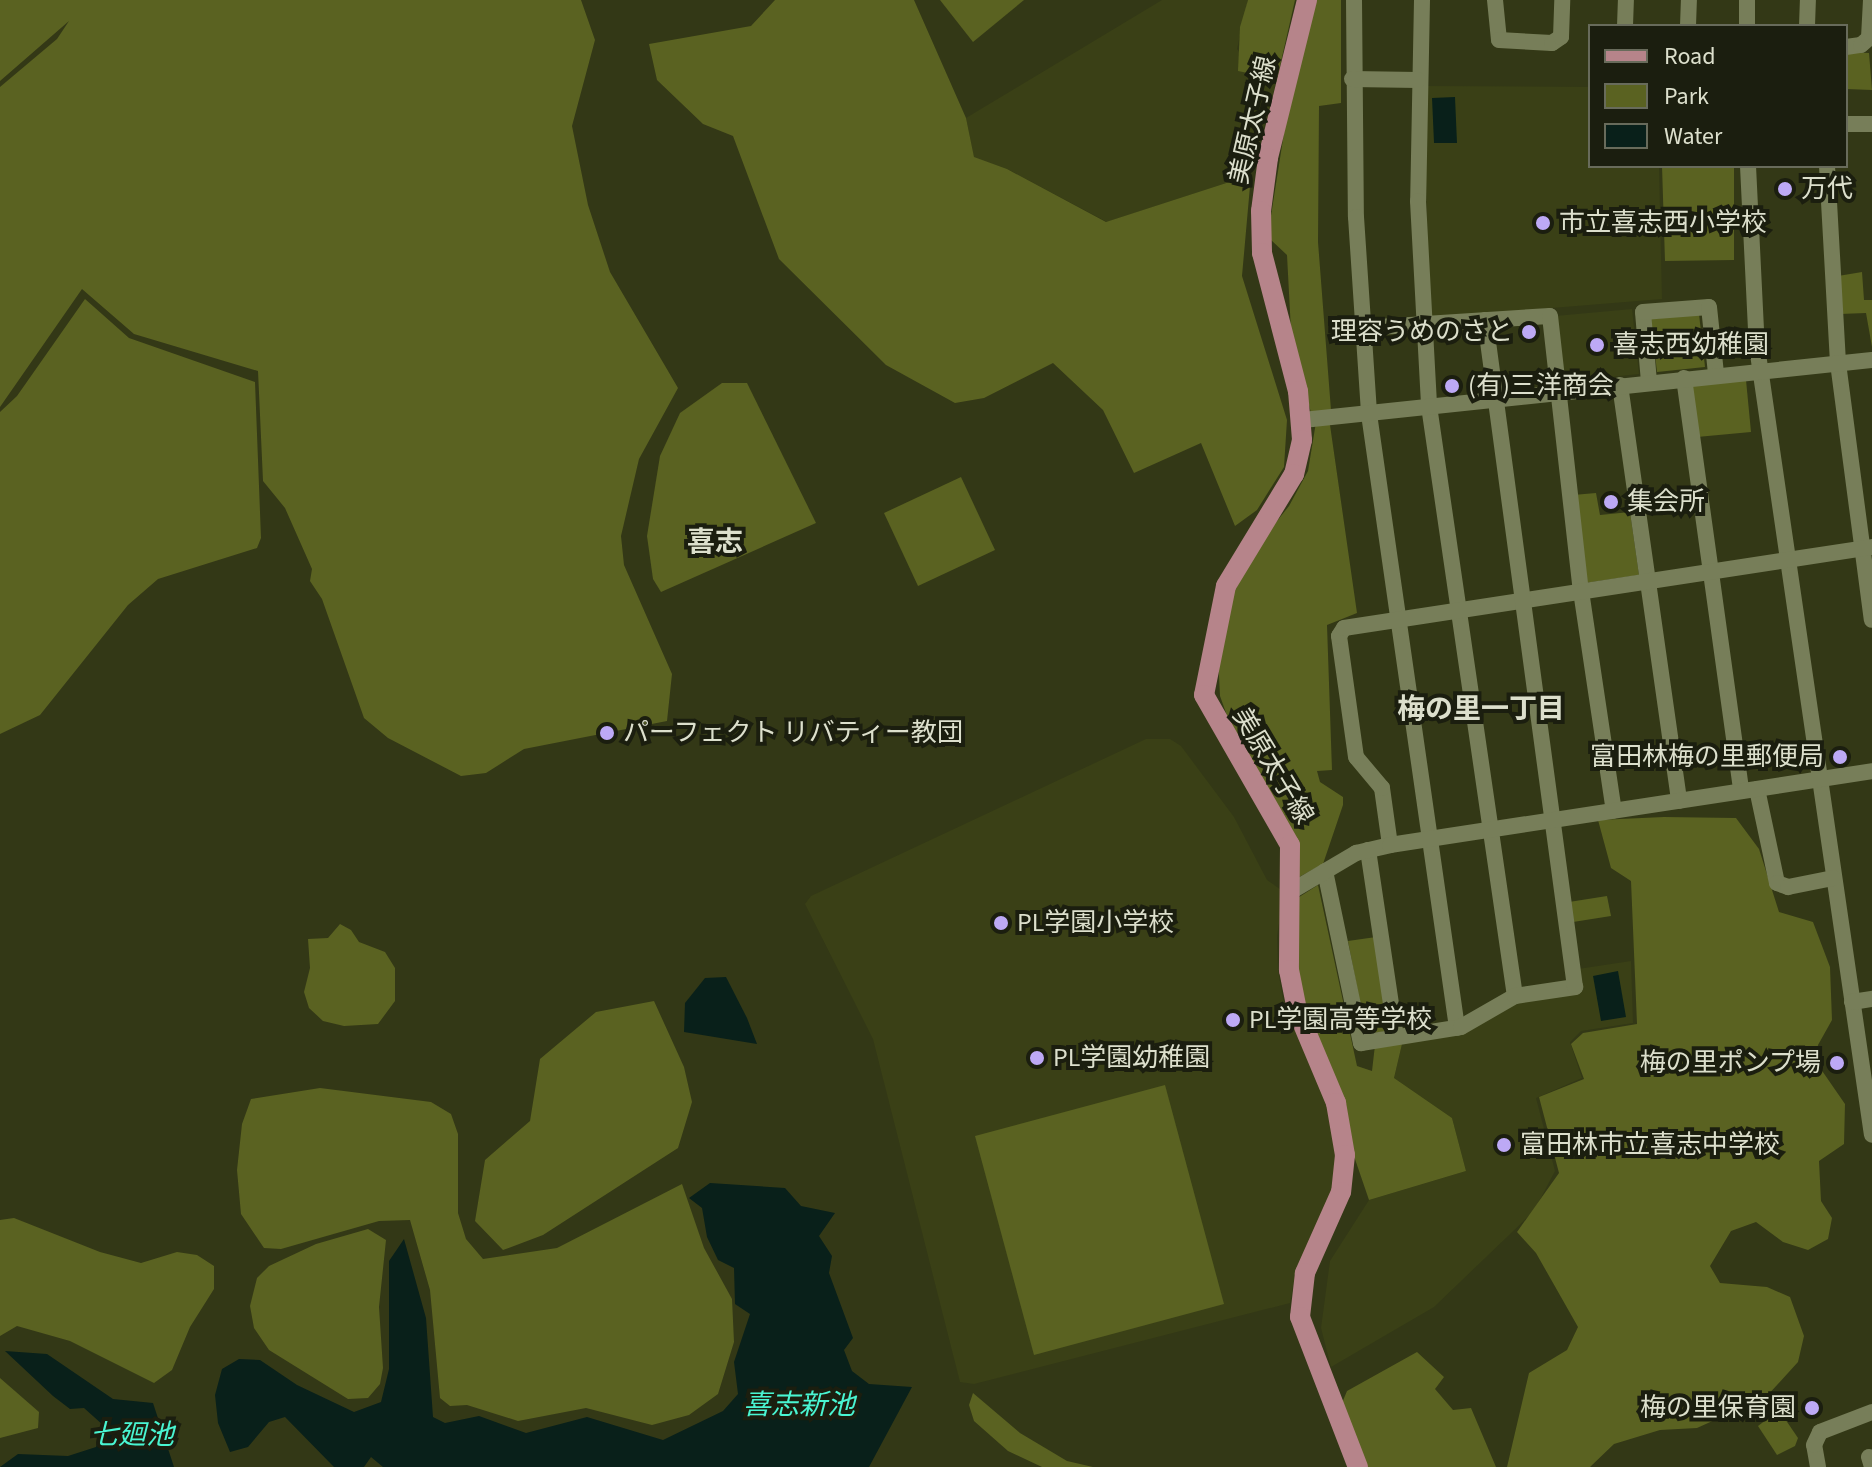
<!DOCTYPE html>
<meta charset="utf-8">
<style>
body{margin:0}
#map{position:relative;width:1872px;height:1467px;overflow:hidden;background:#333816;font-family:"Source Sans 3","Noto Sans JP",sans-serif}
div>[style]{position:absolute}
.built>*{inset:0;background:#3a4016}
.green>*{inset:0;background:#5a6221}
.water>*{inset:0;background:#09201a}
.minor>*{height:16px;margin:-8px;padding:0 8px;transform-origin:8px;border-radius:8px;background:#777e59}
.major>*{height:20px;margin:-10px;padding:0 10px;transform-origin:10px;border-radius:10px;background:#b6848a}
.dots>*{width:22px;height:22px;translate:-50% -50%;box-sizing:border-box;border:4px solid #1b1e0f;border-radius:50%}
span{translate:-50% -50%;white-space:nowrap;text-align:center;line-height:1.15;-webkit-text-stroke:8px #1b1e0f;paint-order:stroke}
.street-label{font-size:26px;color:#dcdfcc}
.poi-label{font-size:26px;color:#dcdfcc}
.left{translate:0 -50%;text-align:left}
.right{translate:-100% -50%;text-align:right}
.neighbourhood-label{font-size:28px;color:#dcdfcc;font-weight:700}
.water-label{font-size:28px;color:#49f5d2;font-style:italic}
.legend{position:absolute;left:1588px;top:24px;width:260px;height:144px;box-sizing:border-box;background:#1b1e0f;border:2px solid #686b5b;margin:0;padding:10px 14px;list-style:none;font-size:24px;color:#dcdfcc}
.legend li{display:flex;align-items:center;gap:16px;height:40px}
.legend b{width:40px;border:2px solid #686b5b}
</style>
<div id="map">
<div class="built">
<i style="clip-path:polygon(1162px 0,1248px 0,1237px 49px,1264px 80px,1277px 79px,1251px 175px,1107px 222px,1007px 169px,974px 158px,966px 118px)"></i>
<i style="clip-path:polygon(1423px 86px,1590px 87px,1590px 166px,1659px 166px,1662px 299px,1430px 318px)"></i>
<i style="clip-path:polygon(1632px 309px,1639px 374px,1561px 382px,1555px 316px)"></i>
<i style="clip-path:polygon(1146px 739px,1170px 739px,1181px 746px,1234px 817px,1267px 880px,1284px 892px,1277px 936px,1278px 970px,1283px 999px,1328px 1104px,1336px 1154px,1332px 1191px,1295px 1275px,1290px 1303px,974px 1384px,960px 1382px,873px 1039px,805px 904px,811px 896px)"></i>
<i style="clip-path:polygon(1631px 961px,1633px 1023px,1581px 1031px,1570px 1042px,1582px 1078px,1536px 1098px,1555px 1171px,1534px 1211px,1434px 1307px,1331px 1367px,1321px 1328px,1330px 1261px,1369px 1200px,1466px 1171px,1452px 1118px,1394px 1078px,1402px 1044px,1514px 1000px,1580px 989px,1578px 969px)"></i>
</div>
<div class="green">
<i style="clip-path:polygon(0 0,581px 0,595px 40px,572px 126px,588px 205px,610px 272px,678px 388px,639px 459px,621px 536px,624px 565px,672px 674px,667px 721px,524px 749px,486px 773px,461px 776px,388px 738px,364px 718px,322px 599px,310px 581px,312px 569px,285px 508px,263px 481px,258px 371px,134px 334px,82px 289px,0 407px,0 87px,57px 39px,69px 21px,0 81px)"></i>
<i style="clip-path:polygon(775px 0,914px 0,966px 118px,974px 157px,1007px 169px,1106px 222px,1251px 175px,1242px 276px,1287px 420px,1284px 467px,1257px 510px,1235px 526px,1201px 443px,1134px 473px,1103px 410px,1053px 363px,984px 398px,955px 403px,886px 365px,779px 259px,733px 136px,703px 124px,657px 80px,649px 44px,751px 26px)"></i>
<i style="clip-path:polygon(940px 0,1024px 0,973px 42px)"></i>
<i style="clip-path:polygon(1248px 0,1295px 0,1277px 79px,1238px 71px,1240px 27px)"></i>
<i style="clip-path:polygon(1314px 0,1341px 0,1341px 103px,1319px 106px,1318px 242px,1331px 410px,1311px 413px,1291px 331px,1287px 255px,1271px 240px,1270px 222px,1289px 101px)"></i>
<i style="clip-path:polygon(1846px 52px,1869px 53px,1872px 90px,1846px 89px)"></i>
<i style="clip-path:polygon(1662px 166px,1734px 166px,1734px 260px,1665px 261px)"></i>
<i style="clip-path:polygon(1862px 272px,1864px 300px,1872px 300px,1872px 347px,1866px 313px,1840px 314px,1838px 276px)"></i>
<i style="clip-path:polygon(85px 299px,129px 338px,255px 382px,261px 538px,257px 548px,158px 579px,128px 605px,40px 715px,0 734px,0 412px,17px 396px)"></i>
<i style="clip-path:polygon(1699px 314px,1705px 367px,1657px 372px,1651px 319px)"></i>
<i style="clip-path:polygon(1746px 380px,1751px 432px,1697px 437px,1691px 386px)"></i>
<i style="clip-path:polygon(722px 383px,747px 383px,816px 523px,661px 592px,653px 579px,647px 536px,660px 456px,680px 413px)"></i>
<i style="clip-path:polygon(1316px 422px,1330px 425px,1357px 613px,1327px 625px,1332px 770px,1317px 771px,1320px 782px,1343px 797px,1343px 805px,1323px 864px,1299px 877px,1230px 724px,1220px 696px,1218px 657px,1224px 613px,1257px 546px,1289px 506px,1308px 471px)"></i>
<i style="clip-path:polygon(961px 477px,995px 550px,918px 586px,884px 513px)"></i>
<i style="clip-path:polygon(1596px 493px,1600px 515px,1630px 512px,1639px 575px,1585px 583px,1573px 495px)"></i>
<i style="clip-path:polygon(1664px 817px,1736px 818px,1759px 849px,1779px 912px,1813px 922px,1830px 967px,1832px 1020px,1818px 1045px,1816px 1062px,1845px 1104px,1844px 1144px,1819px 1161px,1821px 1201px,1832px 1218px,1828px 1239px,1808px 1250px,1783px 1242px,1756px 1222px,1731px 1231px,1710px 1266px,1720px 1283px,1767px 1287px,1790px 1297px,1804px 1336px,1798px 1362px,1766px 1397px,1697px 1428px,1660px 1430px,1614px 1444px,1590px 1467px,1507px 1467px,1529px 1373px,1567px 1350px,1578px 1327px,1536px 1253px,1517px 1232px,1559px 1173px,1539px 1097px,1584px 1079px,1571px 1044px,1583px 1033px,1637px 1024px,1631px 881px,1611px 868px,1598px 820px)"></i>
<i style="clip-path:polygon(1318px 885px,1357px 1066px,1372px 1071px,1375px 1045px,1402px 1044px,1394px 1078px,1452px 1118px,1466px 1171px,1369px 1200px,1296px 987px,1296px 899px)"></i>
<i style="clip-path:polygon(1607px 896px,1611px 916px,1573px 922px,1569px 902px)"></i>
<i style="clip-path:polygon(340px 924px,351px 930px,359px 942px,385px 952px,395px 968px,395px 1001px,378px 1024px,344px 1026px,323px 1021px,309px 1008px,304px 992px,310px 968px,308px 939px,328px 938px)"></i>
<i style="clip-path:polygon(1376px 937px,1388px 1031px,1366px 1034px,1348px 941px)"></i>
<i style="clip-path:polygon(654px 1001px,684px 1067px,692px 1102px,678px 1148px,543px 1235px,503px 1250px,475px 1221px,485px 1160px,530px 1121px,540px 1059px,596px 1012px)"></i>
<i style="clip-path:polygon(1165px 1085px,1224px 1304px,1034px 1355px,975px 1136px)"></i>
<i style="clip-path:polygon(320px 1088px,431px 1102px,451px 1114px,458px 1134px,458px 1213px,466px 1239px,483px 1259px,557px 1248px,682px 1184px,704px 1248px,732px 1299px,734px 1342px,718px 1394px,689px 1415px,652px 1425px,586px 1408px,518px 1421px,467px 1405px,450px 1406px,440px 1398px,430px 1290px,410px 1220px,379px 1221px,281px 1249px,264px 1248px,241px 1214px,237px 1170px,242px 1124px,251px 1099px)"></i>
<i style="clip-path:polygon(14px 1218px,100px 1252px,141px 1263px,177px 1252px,197px 1255px,214px 1266px,214px 1289px,190px 1327px,172px 1370px,154px 1383px,70px 1341px,17px 1326px,0 1336px,0 1220px)"></i>
<i style="clip-path:polygon(368px 1229px,386px 1240px,379px 1307px,383px 1368px,380px 1384px,368px 1398px,348px 1399px,269px 1350px,254px 1328px,250px 1306px,257px 1278px,269px 1266px,316px 1244px)"></i>
<i style="clip-path:polygon(1417px 1352px,1444px 1377px,1435px 1389px,1453px 1410px,1471px 1408px,1496px 1467px,1367px 1467px,1342px 1403px,1347px 1391px)"></i>
<i style="clip-path:polygon(0 1378px,39px 1412px,38px 1428px,0 1438px)"></i>
<i style="clip-path:polygon(973px 1393px,1020px 1433px,1067px 1461px,1093px 1467px,1042px 1467px,1008px 1451px,974px 1421px,969px 1405px)"></i>
<i style="clip-path:polygon(1779px 1410px,1798px 1438px,1795px 1446px,1777px 1455px,1758px 1426px)"></i>
</div>
<div class="water">
<i style="clip-path:polygon(1455px 97px,1457px 143px,1434px 143px,1432px 98px)"></i>
<i style="clip-path:polygon(1618px 971px,1626px 1017px,1601px 1021px,1593px 976px)"></i>
<i style="clip-path:polygon(726px 977px,747px 1018px,757px 1044px,684px 1032px,685px 1003px,705px 978px)"></i>
<i style="clip-path:polygon(710px 1183px,785px 1188px,801px 1206px,835px 1213px,819px 1236px,832px 1256px,829px 1273px,853px 1338px,844px 1350px,852px 1371px,869px 1384px,912px 1387px,869px 1467px,383px 1467px,371px 1457px,364px 1467px,334px 1467px,285px 1417px,269px 1422px,248px 1447px,230px 1452px,218px 1423px,215px 1395px,222px 1369px,239px 1359px,260px 1360px,297px 1385px,354px 1412px,381px 1402px,389px 1369px,389px 1261px,404px 1239px,426px 1318px,433px 1417px,445px 1423px,479px 1416px,526px 1433px,587px 1417px,663px 1440px,723px 1411px,738px 1394px,734px 1362px,750px 1314px,735px 1304px,734px 1268px,718px 1260px,707px 1237px,702px 1208px,689px 1198px)"></i>
<i style="clip-path:polygon(5px 1351px,47px 1354px,113px 1399px,153px 1403px,174px 1467px,0 1467px,18px 1454px,68px 1456px,96px 1447px,103px 1425px,84px 1408px,70px 1409px,53px 1396px)"></i>
</div>
<div class="minor">
<i style="left:1354px;top:0;width:217px;rotate:89.5deg"></i>
<i style="left:1356px;top:217px;width:197px;rotate:86.2deg"></i>
<i style="left:1369px;top:414px;width:620px;rotate:81.84deg"></i>
<i style="left:1422px;top:0;width:201px;rotate:91.1deg"></i>
<i style="left:1418px;top:201px;width:205px;rotate:86.9deg"></i>
<i style="left:1429px;top:406px;width:596px;rotate:81.71deg"></i>
<i style="left:1495px;top:0;width:40px;rotate:84.3deg"></i>
<i style="left:1499px;top:40px;width:53px;rotate:3.2deg"></i>
<i style="left:1552px;top:43px;width:11px;rotate:-34deg"></i>
<i style="left:1561px;top:37px;width:37px;rotate:-88deg"></i>
<i style="left:1625px;top:26px;width:26px;rotate:-88deg"></i>
<i style="left:1688px;top:26px;width:26px;rotate:-88deg"></i>
<i style="left:1747px;top:26px;width:26px;rotate:-90deg"></i>
<i style="left:1807px;top:26px;width:26px;rotate:-88deg"></i>
<i style="left:1846px;top:47px;width:15px;rotate:-8deg"></i>
<i style="left:1861px;top:45px;width:11px;rotate:-41deg"></i>
<i style="left:1869px;top:38px;width:38px;rotate:-87deg"></i>
<i style="left:1352px;top:79px;width:66px;rotate:0.9deg"></i>
<i style="left:1846px;top:124px;width:26px"></i>
<i style="left:1748px;top:166px;width:181px;rotate:87.2deg"></i>
<i style="left:1757px;top:347px;width:796px;rotate:81.7deg"></i>
<i style="left:1827px;top:166px;width:197px;rotate:86.8deg"></i>
<i style="left:1838px;top:363px;width:259px;rotate:82.5deg"></i>
<i style="left:1363px;top:328px;width:187px;rotate:-3.7deg"></i>
<i style="left:1550px;top:316px;width:277px;rotate:83.6deg"></i>
<i style="left:1581px;top:591px;width:222px;rotate:81.5deg"></i>
<i style="left:1684px;top:378px;width:417px;rotate:82.1deg"></i>
<i style="left:1649px;top:382px;width:70px;rotate:-94.9deg"></i>
<i style="left:1643px;top:312px;width:66px;rotate:-4.3deg"></i>
<i style="left:1709px;top:307px;width:67px;rotate:84deg"></i>
<i style="left:1620px;top:385px;width:420px;rotate:81.9deg"></i>
<i style="left:1303px;top:420px;width:572px;rotate:-6.02deg"></i>
<i style="left:1757px;top:789px;width:96px;rotate:78deg"></i>
<i style="left:1777px;top:883px;width:12px;rotate:20deg"></i>
<i style="left:1788px;top:887px;width:46px;rotate:-11.3deg"></i>
<i style="left:1390px;top:845px;width:58px;rotate:-98deg"></i>
<i style="left:1382px;top:788px;width:40px;rotate:-130deg"></i>
<i style="left:1356px;top:757px;width:122px;rotate:-98deg"></i>
<i style="left:1339px;top:636px;width:9px;rotate:-58deg"></i>
<i style="left:1344px;top:628px;width:534px;rotate:-8.72deg"></i>
<i style="left:1368px;top:850px;width:189px;rotate:81.5deg"></i>
<i style="left:1325px;top:871px;width:176px;rotate:78.2deg"></i>
<i style="left:1361px;top:1043px;width:101px;rotate:-9.1deg"></i>
<i style="left:1461px;top:1027px;width:62px;rotate:-29.9deg"></i>
<i style="left:1515px;top:996px;width:61px;rotate:-8.5deg"></i>
<i style="left:1575px;top:987px;width:673px;rotate:-97.68deg"></i>
<i style="left:1290px;top:892px;width:77px;rotate:-30.6deg"></i>
<i style="left:1356px;top:853px;width:35px;rotate:-13deg"></i>
<i style="left:1390px;top:845px;width:488px;rotate:-8.7deg"></i>
<i style="left:1852px;top:1002px;width:20px;rotate:-9deg"></i>
<i style="left:1869px;top:1457px;width:10px;rotate:73deg"></i>
<i style="left:1818px;top:1467px;width:22px;rotate:-100deg"></i>
<i style="left:1814px;top:1445px;width:14px;rotate:-65deg"></i>
<i style="left:1820px;top:1432px;width:56px;rotate:-21deg"></i>
</div>
<div class="major">
<i style="left:1307px;top:0;width:163px;rotate:103.9deg"></i>
<i style="left:1268px;top:158px;width:53px;rotate:97.5deg"></i>
<i style="left:1261px;top:211px;width:42px;rotate:88.6deg"></i>
<i style="left:1262px;top:253px;width:143px;rotate:75.4deg"></i>
<i style="left:1298px;top:391px;width:49px;rotate:85.3deg"></i>
<i style="left:1302px;top:440px;width:35px;rotate:103deg"></i>
<i style="left:1294px;top:474px;width:131px;rotate:121.3deg"></i>
<i style="left:1226px;top:586px;width:111px;rotate:101.4deg"></i>
<i style="left:1204px;top:695px;width:173px;rotate:60.2deg"></i>
<i style="left:1290px;top:845px;width:125px;rotate:90.5deg"></i>
<i style="left:1289px;top:970px;width:41px;rotate:78.7deg"></i>
<i style="left:1297px;top:1010px;width:101px;rotate:67.2deg"></i>
<i style="left:1336px;top:1103px;width:53px;rotate:80.2deg"></i>
<i style="left:1345px;top:1155px;width:37px;rotate:96deg"></i>
<i style="left:1341px;top:1192px;width:89px;rotate:114deg"></i>
<i style="left:1305px;top:1273px;width:44px;rotate:96.5deg"></i>
<i style="left:1300px;top:1317px;width:161px;rotate:68.9deg"></i>
</div>
<div class="dots">
<i style="left:1785px;top:189px;background:#bda9f5"></i>
<i style="left:1543px;top:223px;background:#bda9f5"></i>
<i style="left:1529px;top:332px;background:#bda9f5"></i>
<i style="left:1597px;top:345px;background:#bda9f5"></i>
<i style="left:1452px;top:386px;background:#bda9f5"></i>
<i style="left:1611px;top:502px;background:#bda9f5"></i>
<i style="left:607px;top:733px;background:#bda9f5"></i>
<i style="left:1840px;top:757px;background:#bda9f5"></i>
<i style="left:1001px;top:923px;background:#bda9f5"></i>
<i style="left:1233px;top:1020px;background:#bda9f5"></i>
<i style="left:1037px;top:1058px;background:#bda9f5"></i>
<i style="left:1837px;top:1063px;background:#bda9f5"></i>
<i style="left:1504px;top:1145px;background:#bda9f5"></i>
<i style="left:1812px;top:1408px;background:#bda9f5"></i>
</div>
<div class="street-label">
<span style="left:1253px;top:120px;rotate:-77deg">美原太子線</span>
<span style="left:1273px;top:766px;rotate:59deg">美原太子線</span>
</div>
<div class="poi-label">
<span class="left" style="left:1801px;top:189px">万代</span>
<span class="left" style="left:1559px;top:223px">市立喜志西小学校</span>
<span class="right" style="left:1513px;top:332px">理容うめのさと</span>
<span class="left" style="left:1613px;top:345px">喜志西幼稚園</span>
<span class="left" style="left:1468px;top:386px">(有)三洋商会</span>
<span class="left" style="left:1627px;top:502px">集会所</span>
<span class="left" style="left:623px;top:733px">パーフェクト リバティー教団</span>
<span class="right" style="left:1824px;top:757px">富田林梅の里郵便局</span>
<span class="left" style="left:1017px;top:923px">PL学園小学校</span>
<span class="left" style="left:1249px;top:1020px">PL学園高等学校</span>
<span class="left" style="left:1053px;top:1058px">PL学園幼稚園</span>
<span class="right" style="left:1821px;top:1063px">梅の里ポンプ場</span>
<span class="left" style="left:1520px;top:1145px">富田林市立喜志中学校</span>
<span class="right" style="left:1796px;top:1408px">梅の里保育園</span>
</div>
<div class="neighbourhood-label">
<span style="left:715px;top:542px">喜志</span>
<span style="left:1481px;top:709px">梅の里一丁目</span>
</div>
<div class="water-label">
<span style="left:799px;top:1405px">喜志新池</span>
<span style="left:132px;top:1435px">七廻池</span>
</div>
<ul class="legend">
<li><b style="height:10px;background:#b6848a"></b>Road</li>
<li><b style="height:22px;background:#5a6221"></b>Park</li>
<li><b style="height:22px;background:#09201a"></b>Water</li>
</ul>
</div>
